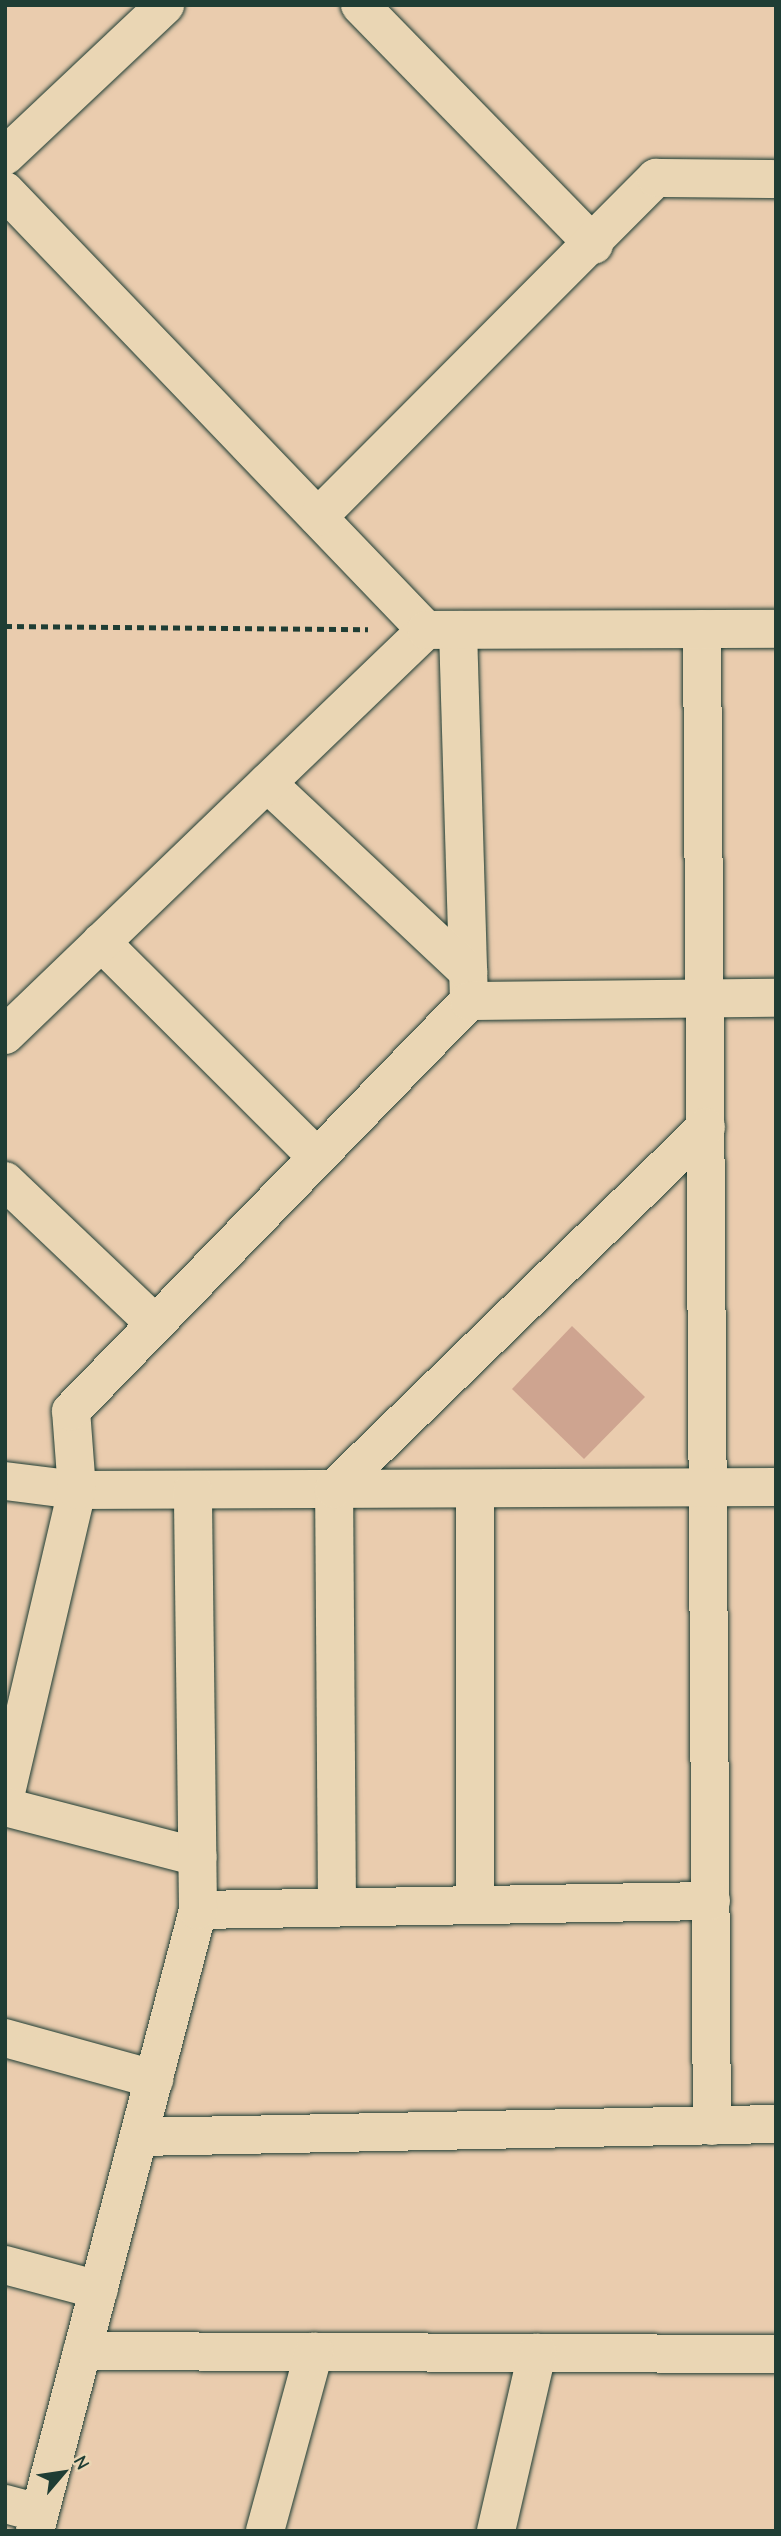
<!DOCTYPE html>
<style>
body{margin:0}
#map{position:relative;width:781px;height:2536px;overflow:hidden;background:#eaccae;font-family:"Comic Neue",sans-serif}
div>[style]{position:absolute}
.building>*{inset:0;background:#cea490}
.path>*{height:4.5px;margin-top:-2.25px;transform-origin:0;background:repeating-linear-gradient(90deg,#1f3d34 0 7px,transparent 0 12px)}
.roads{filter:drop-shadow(0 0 2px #1f3d34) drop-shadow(0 0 2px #1f3d34)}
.street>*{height:38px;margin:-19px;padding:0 19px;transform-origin:19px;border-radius:19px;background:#ead6b4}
span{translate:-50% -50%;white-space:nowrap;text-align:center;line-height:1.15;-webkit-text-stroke:7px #ead6b4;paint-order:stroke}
.frame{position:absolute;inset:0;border:7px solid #1f3d34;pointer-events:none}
.north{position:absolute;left:28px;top:2438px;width:70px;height:70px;-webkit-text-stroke:5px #ead6b4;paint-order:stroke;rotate:61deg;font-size:19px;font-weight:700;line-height:28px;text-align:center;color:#1f3d34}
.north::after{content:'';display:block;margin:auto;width:24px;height:32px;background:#1f3d34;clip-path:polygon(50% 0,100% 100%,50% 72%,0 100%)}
</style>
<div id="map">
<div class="building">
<i style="clip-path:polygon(572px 1326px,645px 1397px,584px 1459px,512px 1389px)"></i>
</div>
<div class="path">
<i style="left:5px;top:626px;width:363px;rotate:0.5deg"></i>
</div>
<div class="roads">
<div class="street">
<i style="left:360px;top:5px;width:335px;rotate:45.7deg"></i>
<i style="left:5px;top:156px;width:220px;rotate:-43.3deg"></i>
<i style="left:5px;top:191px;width:608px;rotate:46.2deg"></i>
<i style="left:318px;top:517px;width:479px;rotate:-45.1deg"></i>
<i style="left:656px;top:178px;width:120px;rotate:0.5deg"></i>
<i style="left:702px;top:629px;width:1497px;rotate:89.62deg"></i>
<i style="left:458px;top:630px;width:371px;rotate:88.3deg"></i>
<i style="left:267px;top:783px;width:276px;rotate:43.2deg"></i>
<i style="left:101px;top:942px;width:305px;rotate:44.9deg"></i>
<i style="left:5px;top:1035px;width:584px;rotate:-43.89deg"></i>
<i style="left:426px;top:630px;width:350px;rotate:-0.2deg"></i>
<i style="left:5px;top:1181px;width:207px;rotate:43.6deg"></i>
<i style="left:5px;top:1481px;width:73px;rotate:7.1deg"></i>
<i style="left:77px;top:1490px;width:699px;rotate:-0.25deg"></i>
<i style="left:5px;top:1797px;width:315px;rotate:-76.8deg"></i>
<i style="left:77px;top:1490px;width:79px;rotate:-94.3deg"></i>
<i style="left:71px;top:1411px;width:571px;rotate:-45.85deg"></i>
<i style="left:469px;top:1001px;width:307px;rotate:-0.6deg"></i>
<i style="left:5px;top:1807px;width:199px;rotate:14.5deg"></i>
<i style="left:475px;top:1905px;width:416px;rotate:-90deg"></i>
<i style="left:337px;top:1907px;width:418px;rotate:-90.4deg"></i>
<i style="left:334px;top:1489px;width:519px;rotate:-44.22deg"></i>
<i style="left:198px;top:1910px;width:513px;rotate:-1.01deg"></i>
<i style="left:5px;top:2038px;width:155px;rotate:15.4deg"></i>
<i style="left:139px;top:2137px;width:637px;rotate:-1.17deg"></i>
<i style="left:5px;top:2265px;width:97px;rotate:14.9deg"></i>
<i style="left:82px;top:2351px;width:694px;rotate:0.25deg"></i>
<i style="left:5px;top:2504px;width:35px;rotate:15deg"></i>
<i style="left:35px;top:2531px;width:642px;rotate:-75.29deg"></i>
<i style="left:198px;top:1910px;width:420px;rotate:-90.7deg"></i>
<i style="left:265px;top:2531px;width:186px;rotate:-74.7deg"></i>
<i style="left:496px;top:2531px;width:183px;rotate:-77deg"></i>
</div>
</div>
<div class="frame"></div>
<div class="north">N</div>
</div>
